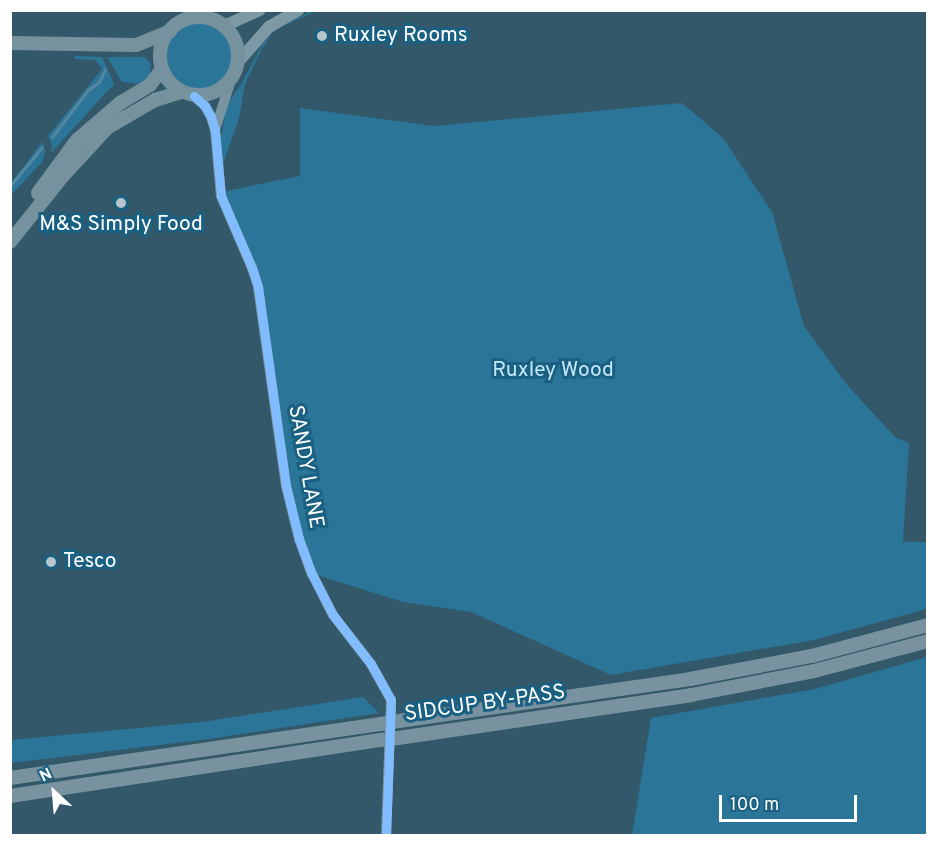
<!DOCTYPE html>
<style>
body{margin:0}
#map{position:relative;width:938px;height:846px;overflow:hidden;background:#32586a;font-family:Overpass,sans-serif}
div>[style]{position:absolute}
.green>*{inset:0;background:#2a7598}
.round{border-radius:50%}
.stream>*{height:3px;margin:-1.5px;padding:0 1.5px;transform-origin:1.5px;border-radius:1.5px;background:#5587a0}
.tertiary>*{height:10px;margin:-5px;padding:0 5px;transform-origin:5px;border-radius:5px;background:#7894a0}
.secondary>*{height:12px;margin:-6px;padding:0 6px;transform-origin:6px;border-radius:6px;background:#7e99a6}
.primary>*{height:14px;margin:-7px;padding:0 7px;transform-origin:7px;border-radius:7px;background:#76929e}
.primary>.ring{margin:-7px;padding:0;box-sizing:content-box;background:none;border:14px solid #76929e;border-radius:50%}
.trunk>*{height:14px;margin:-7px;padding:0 7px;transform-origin:7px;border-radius:7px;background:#78939f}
.trunk-bridge>*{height:14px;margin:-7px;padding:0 7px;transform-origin:7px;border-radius:7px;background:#78939f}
.cycleway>*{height:9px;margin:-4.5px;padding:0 4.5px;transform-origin:4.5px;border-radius:4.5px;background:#80bcff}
.dots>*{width:16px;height:16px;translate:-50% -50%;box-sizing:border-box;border:3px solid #1a6082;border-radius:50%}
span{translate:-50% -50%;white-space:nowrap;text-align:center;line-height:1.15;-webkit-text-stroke:6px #1a6082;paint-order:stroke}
.poi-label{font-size:21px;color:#fff}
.left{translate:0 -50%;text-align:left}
.park-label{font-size:21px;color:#c3e7f8}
.street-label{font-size:21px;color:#fff}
.frame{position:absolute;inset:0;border:12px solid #fff;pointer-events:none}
.north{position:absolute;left:24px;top:762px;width:60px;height:60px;-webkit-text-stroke:4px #1a6082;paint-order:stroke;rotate:334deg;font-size:16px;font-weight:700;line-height:24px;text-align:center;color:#fff}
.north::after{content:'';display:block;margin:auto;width:21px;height:27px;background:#fff;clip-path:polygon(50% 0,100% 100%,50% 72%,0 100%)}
.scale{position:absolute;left:719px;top:795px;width:138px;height:27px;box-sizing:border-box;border:3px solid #fff;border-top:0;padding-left:8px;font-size:18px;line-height:21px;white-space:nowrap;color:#fff;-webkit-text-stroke:4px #1a6082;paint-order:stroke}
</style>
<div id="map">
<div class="green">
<i style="clip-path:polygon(311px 11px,316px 11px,275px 30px,261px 50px,245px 84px,239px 118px,223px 164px,221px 137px,227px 104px,240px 86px,262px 45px,276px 30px)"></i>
<i class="round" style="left:167px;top:23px;width:66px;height:66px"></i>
<i style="clip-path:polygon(75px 56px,102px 57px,114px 84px,51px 153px,52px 145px,48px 136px,102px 69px,95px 60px,75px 59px)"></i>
<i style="clip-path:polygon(107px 57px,145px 57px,151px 64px,149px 77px,139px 84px,122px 82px)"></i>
<i style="clip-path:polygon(682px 103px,723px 138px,772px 212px,804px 326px,847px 385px,896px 438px,909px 443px,903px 542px,927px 542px,927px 609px,814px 640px,611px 675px,471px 612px,403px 602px,314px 574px,288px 486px,263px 308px,226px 199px,226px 191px,300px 176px,300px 108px,434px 126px)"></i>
<i style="clip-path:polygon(43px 141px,45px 152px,42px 162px,11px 195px,11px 183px)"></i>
<i style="clip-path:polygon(927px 657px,927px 835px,632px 835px,651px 718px,815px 689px)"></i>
<i style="clip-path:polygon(363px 697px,379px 713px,209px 739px,11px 763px,11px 740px,202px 722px)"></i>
</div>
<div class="stream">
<i style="left:52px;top:137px;width:59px;rotate:-52.5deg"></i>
<i style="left:88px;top:90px;width:14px;rotate:-36deg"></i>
<i style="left:99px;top:82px;width:14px;rotate:-65deg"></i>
<i style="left:10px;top:186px;width:50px;rotate:-50.6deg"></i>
</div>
<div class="tertiary">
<i style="left:194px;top:96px;width:15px;rotate:42deg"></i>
<i style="left:205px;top:106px;width:13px;rotate:61deg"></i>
<i style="left:211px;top:117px;width:14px;rotate:73deg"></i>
<i style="left:215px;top:130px;width:66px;rotate:84.8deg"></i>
<i style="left:221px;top:196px;width:78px;rotate:66.7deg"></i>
<i style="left:252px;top:268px;width:20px;rotate:72deg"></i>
<i style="left:258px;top:287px;width:201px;rotate:82deg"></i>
<i style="left:286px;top:486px;width:55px;rotate:76.2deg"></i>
<i style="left:299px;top:539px;width:37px;rotate:70deg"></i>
<i style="left:312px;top:574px;width:46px;rotate:62.9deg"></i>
<i style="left:333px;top:615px;width:62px;rotate:52.2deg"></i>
<i style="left:371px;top:664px;width:41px;rotate:60.9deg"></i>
<i style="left:391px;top:700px;width:136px;rotate:92.1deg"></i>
<i style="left:215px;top:130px;width:52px;rotate:-72.3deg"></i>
</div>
<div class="secondary">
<i style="left:224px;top:26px;width:39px;rotate:-24deg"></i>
<i style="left:238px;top:62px;width:47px;rotate:-48.5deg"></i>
<i style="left:269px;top:27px;width:34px;rotate:-30deg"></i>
</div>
<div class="primary">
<i class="ring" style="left:160px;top:17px;width:64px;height:64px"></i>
<i style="left:10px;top:43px;width:126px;rotate:0.9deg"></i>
<i style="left:136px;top:45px;width:37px;rotate:-22deg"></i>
<i style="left:38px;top:193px;width:66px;rotate:-53.7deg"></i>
<i style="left:77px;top:140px;width:57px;rotate:-40.7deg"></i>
<i style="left:120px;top:103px;width:35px;rotate:-31deg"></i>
<i style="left:150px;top:85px;width:20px;rotate:-53deg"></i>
<i style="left:10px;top:242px;width:83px;rotate:-51.3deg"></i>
<i style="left:62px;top:177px;width:67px;rotate:-47.4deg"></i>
<i style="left:107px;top:128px;width:56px;rotate:-30.3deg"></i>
<i style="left:155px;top:100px;width:28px;rotate:-17deg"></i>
</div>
<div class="trunk">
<i style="left:399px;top:721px;width:294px;rotate:-8.2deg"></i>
<i style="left:690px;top:679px;width:124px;rotate:-10.7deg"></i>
<i style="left:812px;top:656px;width:120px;rotate:-15deg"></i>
<i style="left:398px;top:738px;width:296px;rotate:-8.3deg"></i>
<i style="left:691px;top:695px;width:125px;rotate:-11deg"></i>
<i style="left:814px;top:671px;width:118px;rotate:-14.7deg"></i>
<i style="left:10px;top:778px;width:375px;rotate:-8.3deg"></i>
<i style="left:10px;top:796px;width:375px;rotate:-8.6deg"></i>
</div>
<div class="trunk-bridge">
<i style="left:381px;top:724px;width:18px;rotate:-9deg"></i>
<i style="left:381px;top:740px;width:17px;rotate:-7deg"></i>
</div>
<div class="cycleway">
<i style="left:194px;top:96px;width:15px;rotate:42deg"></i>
<i style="left:205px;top:106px;width:13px;rotate:61deg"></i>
<i style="left:211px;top:117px;width:14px;rotate:73deg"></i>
<i style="left:215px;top:130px;width:66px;rotate:84.8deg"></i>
<i style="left:221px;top:196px;width:78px;rotate:66.7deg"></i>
<i style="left:252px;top:268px;width:20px;rotate:72deg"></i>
<i style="left:258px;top:287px;width:201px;rotate:82deg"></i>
<i style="left:286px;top:486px;width:55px;rotate:76.2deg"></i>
<i style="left:299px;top:539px;width:37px;rotate:70deg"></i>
<i style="left:312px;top:574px;width:46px;rotate:62.9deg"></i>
<i style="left:333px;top:615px;width:62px;rotate:52.2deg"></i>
<i style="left:371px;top:664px;width:41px;rotate:60.9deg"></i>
<i style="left:391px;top:700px;width:136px;rotate:92.1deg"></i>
</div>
<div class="dots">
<i style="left:322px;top:36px;background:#b7c5cb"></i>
<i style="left:121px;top:203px;background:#b7c5cb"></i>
<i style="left:51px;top:562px;background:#b7c5cb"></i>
</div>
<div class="poi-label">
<span class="left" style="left:334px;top:36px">Ruxley Rooms</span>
<span style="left:121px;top:225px">M&amp;S Simply Food</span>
<span class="left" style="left:63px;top:562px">Tesco</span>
</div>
<div class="park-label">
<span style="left:553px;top:371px">Ruxley Wood</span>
</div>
<div class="street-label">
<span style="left:305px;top:467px;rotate:80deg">SANDY LANE</span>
<span style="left:485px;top:704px;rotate:-8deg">SIDCUP BY-PASS</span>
</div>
<div class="frame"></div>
<div class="north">N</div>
<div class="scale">100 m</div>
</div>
